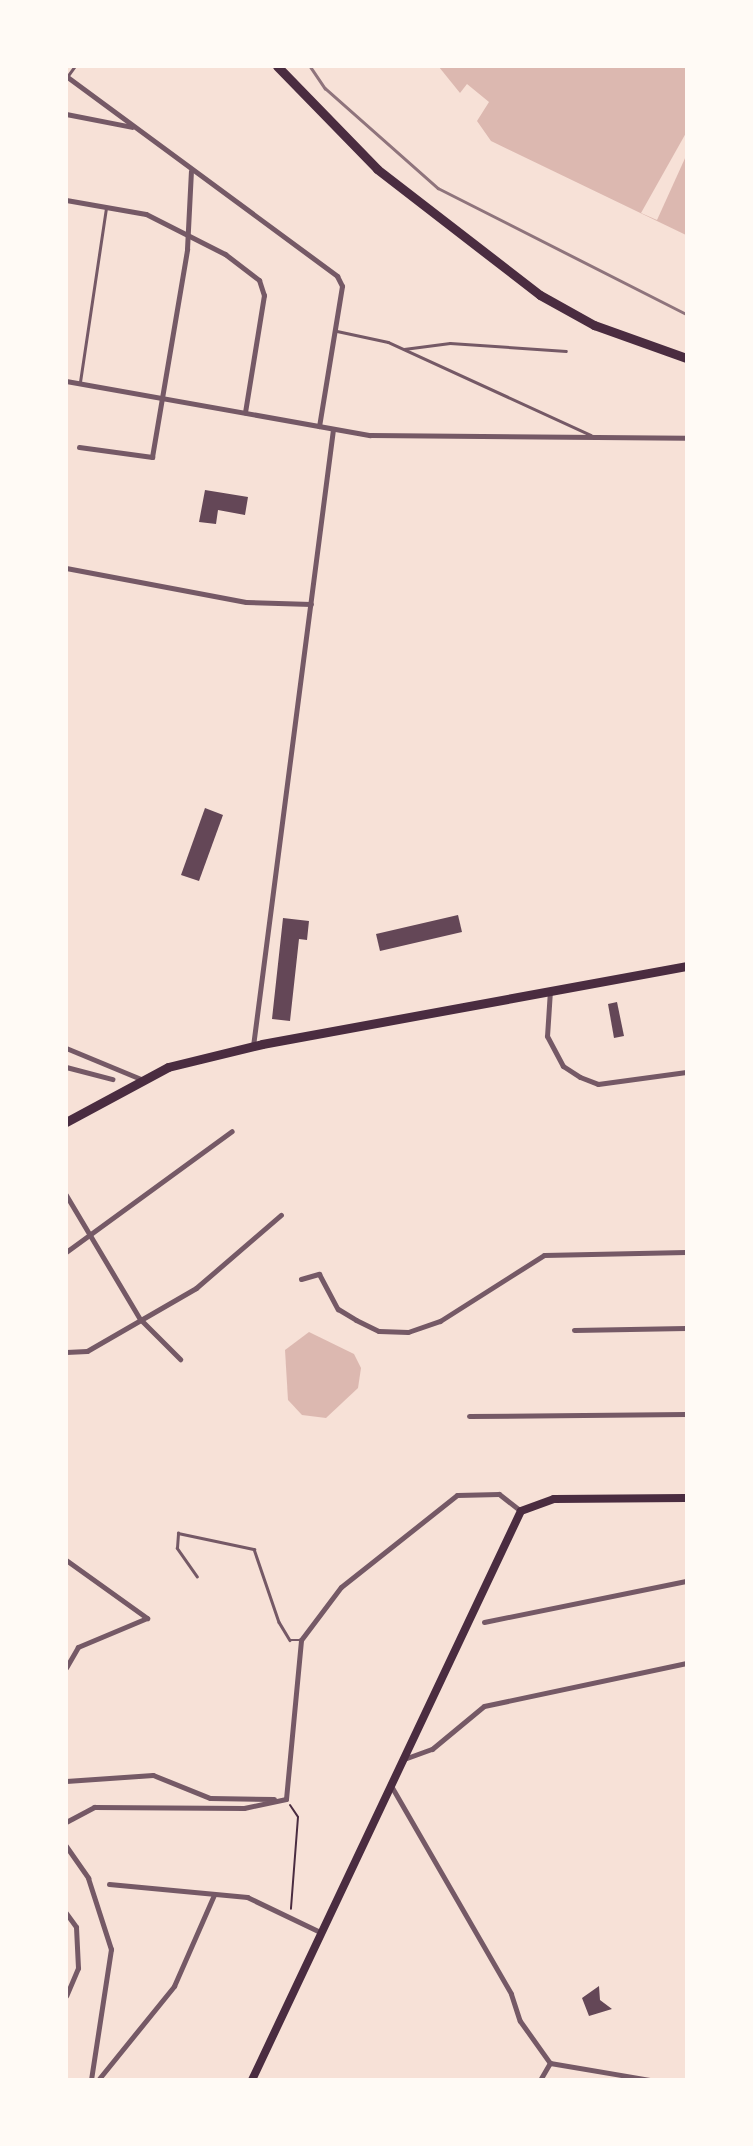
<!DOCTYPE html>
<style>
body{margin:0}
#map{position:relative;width:753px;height:2146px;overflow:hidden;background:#f7e1d7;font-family:"Libre Baskerville",serif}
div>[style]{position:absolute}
.water>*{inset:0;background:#dcb8b0}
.pier>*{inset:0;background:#f7e1d7}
.building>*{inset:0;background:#644757}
.path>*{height:2px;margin:-1px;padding:0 1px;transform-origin:1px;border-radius:1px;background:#4a2c40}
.service>*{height:2.5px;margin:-1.25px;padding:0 1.25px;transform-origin:1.25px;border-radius:1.25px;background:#755966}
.minor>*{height:5px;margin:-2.5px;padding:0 2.5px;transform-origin:2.5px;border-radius:2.5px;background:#755966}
.secondary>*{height:8px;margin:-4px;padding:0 4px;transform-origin:4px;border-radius:4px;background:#4a2c40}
.primary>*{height:9px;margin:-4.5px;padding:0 4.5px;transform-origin:4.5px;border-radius:4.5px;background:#4a2c40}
.rail>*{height:2.5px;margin:-1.25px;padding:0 1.25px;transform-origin:1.25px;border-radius:1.25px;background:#8f747c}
span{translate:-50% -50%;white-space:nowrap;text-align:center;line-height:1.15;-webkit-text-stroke:7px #fffaf5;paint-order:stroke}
.frame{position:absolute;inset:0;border:68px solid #fffaf5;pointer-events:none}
</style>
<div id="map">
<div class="water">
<i style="clip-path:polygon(439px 67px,686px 67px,686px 235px,491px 141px,477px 121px,489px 102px,467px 84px,460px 93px)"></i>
<i style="clip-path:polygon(309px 1332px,354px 1354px,361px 1368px,358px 1388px,326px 1418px,302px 1415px,288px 1400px,285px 1350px)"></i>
</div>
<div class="pier">
<i style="clip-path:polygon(686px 133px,686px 156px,657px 220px,641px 213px)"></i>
</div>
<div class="building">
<i style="clip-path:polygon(205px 490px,248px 497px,245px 515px,218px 510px,216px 524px,199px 522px)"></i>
<i style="clip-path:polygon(205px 808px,223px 815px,199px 881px,181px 875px)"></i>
<i style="clip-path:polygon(458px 915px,462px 932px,380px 951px,376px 934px)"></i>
<i style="clip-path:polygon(283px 918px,309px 921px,307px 940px,299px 939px,290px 1021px,272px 1019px)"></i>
<i style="clip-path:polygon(617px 1002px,624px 1036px,614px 1038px,608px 1004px)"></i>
<i style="clip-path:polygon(599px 1986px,600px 2000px,612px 2009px,589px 2016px,582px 1998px)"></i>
</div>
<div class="path">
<i style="left:290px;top:1805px;width:14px;rotate:56deg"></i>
<i style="left:298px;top:1817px;width:92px;rotate:94.4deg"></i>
</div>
<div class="service">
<i style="left:67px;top:77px;width:14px;rotate:-54deg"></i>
<i style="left:337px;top:331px;width:52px;rotate:12.2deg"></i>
<i style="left:388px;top:342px;width:223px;rotate:24.6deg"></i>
<i style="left:404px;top:349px;width:46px;rotate:-7.4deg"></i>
<i style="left:450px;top:343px;width:116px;rotate:3.9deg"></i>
<i style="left:80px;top:382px;width:175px;rotate:-81.5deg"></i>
<i style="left:197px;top:1577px;width:35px;rotate:-125deg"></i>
<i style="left:177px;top:1548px;width:15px;rotate:-86deg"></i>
<i style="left:178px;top:1533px;width:78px;rotate:11.9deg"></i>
<i style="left:254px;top:1549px;width:77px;rotate:71.1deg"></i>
<i style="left:279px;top:1622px;width:21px;rotate:59deg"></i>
<i style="left:290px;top:1640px;width:11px"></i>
</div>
<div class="minor">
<i style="left:66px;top:76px;width:337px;rotate:36.4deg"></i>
<i style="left:337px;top:276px;width:11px;rotate:63deg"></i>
<i style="left:342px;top:286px;width:142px;rotate:99.3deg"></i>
<i style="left:66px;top:114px;width:67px;rotate:11.1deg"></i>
<i style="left:66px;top:200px;width:81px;rotate:9.9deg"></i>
<i style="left:146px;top:214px;width:89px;rotate:26.9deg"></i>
<i style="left:225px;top:254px;width:43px;rotate:37.4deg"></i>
<i style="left:259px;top:280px;width:16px;rotate:72deg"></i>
<i style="left:264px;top:295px;width:119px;rotate:99.2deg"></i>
<i style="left:66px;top:381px;width:309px;rotate:10.1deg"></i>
<i style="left:370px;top:435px;width:316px;rotate:0.5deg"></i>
<i style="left:79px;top:447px;width:74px;rotate:7.8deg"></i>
<i style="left:152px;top:457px;width:211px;rotate:-80.4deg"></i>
<i style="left:187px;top:249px;width:78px;rotate:-87.1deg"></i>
<i style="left:66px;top:568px;width:183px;rotate:10.7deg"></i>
<i style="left:246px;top:602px;width:65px;rotate:1.8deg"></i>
<i style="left:550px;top:990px;width:46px;rotate:93.7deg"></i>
<i style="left:547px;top:1036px;width:34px;rotate:62deg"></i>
<i style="left:563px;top:1066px;width:20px;rotate:33deg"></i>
<i style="left:580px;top:1077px;width:19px;rotate:21deg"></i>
<i style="left:598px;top:1084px;width:89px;rotate:-7.8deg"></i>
<i style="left:253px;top:1046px;width:622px;rotate:-82.61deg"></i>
<i style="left:66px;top:1048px;width:81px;rotate:22.5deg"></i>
<i style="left:66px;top:1067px;width:48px;rotate:14.6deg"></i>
<i style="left:66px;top:1195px;width:144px;rotate:59.2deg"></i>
<i style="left:140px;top:1319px;width:57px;rotate:45deg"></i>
<i style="left:66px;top:1252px;width:205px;rotate:-36.1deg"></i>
<i style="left:301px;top:1279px;width:19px;rotate:-16deg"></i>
<i style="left:319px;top:1274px;width:40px;rotate:62deg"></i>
<i style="left:338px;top:1309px;width:21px;rotate:31deg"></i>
<i style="left:356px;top:1320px;width:25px;rotate:26deg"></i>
<i style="left:379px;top:1331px;width:29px;rotate:2deg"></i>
<i style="left:408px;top:1332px;width:34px;rotate:-19deg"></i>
<i style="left:440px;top:1321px;width:123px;rotate:-32.4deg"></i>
<i style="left:544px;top:1255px;width:142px;rotate:-1.2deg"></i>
<i style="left:574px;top:1330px;width:112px;rotate:-1deg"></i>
<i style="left:66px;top:1352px;width:21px;rotate:-3deg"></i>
<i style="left:87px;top:1351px;width:126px;rotate:-30deg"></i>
<i style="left:196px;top:1288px;width:112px;rotate:-40.7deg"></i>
<i style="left:469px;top:1416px;width:217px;rotate:-0.5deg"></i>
<i style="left:66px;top:1560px;width:100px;rotate:35.6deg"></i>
<i style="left:147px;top:1618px;width:75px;rotate:157.2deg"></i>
<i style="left:78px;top:1647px;width:24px;rotate:120deg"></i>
<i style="left:484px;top:1622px;width:206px;rotate:-11.5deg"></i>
<i style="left:404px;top:1759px;width:30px;rotate:-20deg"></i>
<i style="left:432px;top:1749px;width:67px;rotate:-39.6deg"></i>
<i style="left:484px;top:1706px;width:207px;rotate:-12deg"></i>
<i style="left:66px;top:1781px;width:87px;rotate:-3.9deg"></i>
<i style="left:153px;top:1775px;width:61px;rotate:22deg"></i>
<i style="left:210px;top:1798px;width:64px;rotate:0.9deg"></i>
<i style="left:390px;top:1784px;width:242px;rotate:60deg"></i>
<i style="left:511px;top:1994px;width:28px;rotate:72deg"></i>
<i style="left:520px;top:2021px;width:52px;rotate:54.5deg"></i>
<i style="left:286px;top:1799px;width:160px;rotate:-84.6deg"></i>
<i style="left:301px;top:1640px;width:66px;rotate:-53deg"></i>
<i style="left:341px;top:1587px;width:148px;rotate:-38.4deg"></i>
<i style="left:457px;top:1495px;width:42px;rotate:-1.4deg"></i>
<i style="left:499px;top:1494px;width:28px;rotate:38deg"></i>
<i style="left:66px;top:1822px;width:32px;rotate:-28deg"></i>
<i style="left:94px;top:1807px;width:150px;rotate:0.4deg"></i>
<i style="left:244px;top:1808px;width:43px;rotate:-12.1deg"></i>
<i style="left:66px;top:1846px;width:39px;rotate:55deg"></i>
<i style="left:88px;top:1878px;width:75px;rotate:72.1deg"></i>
<i style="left:111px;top:1949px;width:133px;rotate:98.7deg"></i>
<i style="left:109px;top:1884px;width:139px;rotate:5.4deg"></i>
<i style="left:247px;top:1897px;width:81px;rotate:25.6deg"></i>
<i style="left:66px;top:1913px;width:17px;rotate:54deg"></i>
<i style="left:76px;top:1927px;width:41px;rotate:87.2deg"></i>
<i style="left:78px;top:1968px;width:30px;rotate:113deg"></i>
<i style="left:550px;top:2063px;width:101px;rotate:9.6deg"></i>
<i style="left:98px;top:2080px;width:121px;rotate:-51deg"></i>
<i style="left:174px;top:1986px;width:99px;rotate:-66.3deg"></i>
<i style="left:540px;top:2080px;width:20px;rotate:-60deg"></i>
</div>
<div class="secondary">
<i style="left:252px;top:2080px;width:629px;rotate:-64.7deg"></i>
<i style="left:521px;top:1511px;width:35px;rotate:-20deg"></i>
<i style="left:554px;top:1499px;width:132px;rotate:-0.4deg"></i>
</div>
<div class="primary">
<i style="left:277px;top:66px;width:144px;rotate:45.8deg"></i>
<i style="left:377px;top:169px;width:206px;rotate:37.7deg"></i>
<i style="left:540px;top:295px;width:62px;rotate:29.1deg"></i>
<i style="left:594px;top:325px;width:98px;rotate:19.7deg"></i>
<i style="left:66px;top:1122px;width:116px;rotate:-28.3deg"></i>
<i style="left:168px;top:1067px;width:97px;rotate:-13.7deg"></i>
<i style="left:262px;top:1044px;width:431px;rotate:-10.4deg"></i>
</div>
<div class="rail">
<i style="left:310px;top:66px;width:27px;rotate:56deg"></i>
<i style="left:325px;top:88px;width:151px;rotate:41.5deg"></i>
<i style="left:438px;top:188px;width:278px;rotate:26.9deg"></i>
</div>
<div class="frame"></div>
</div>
